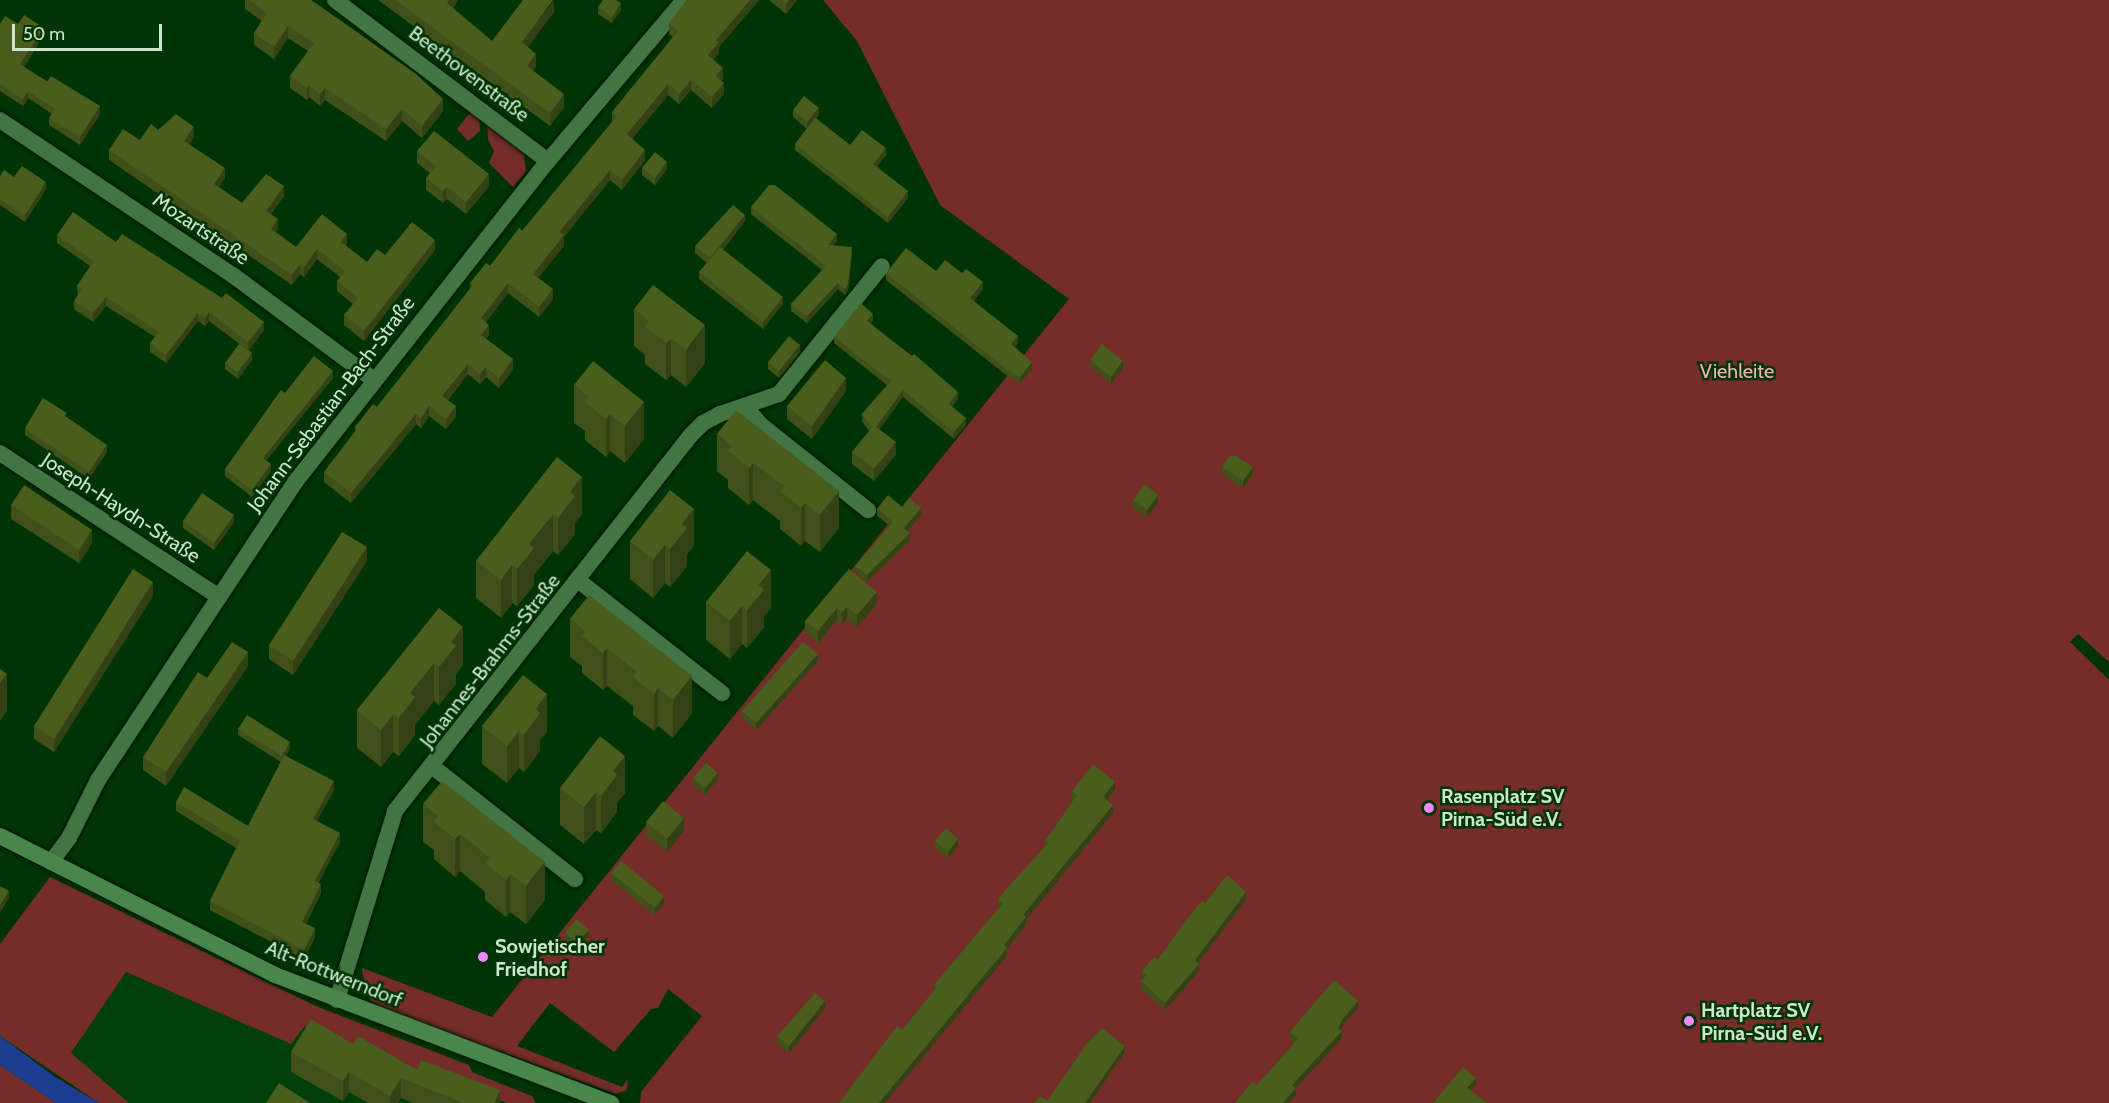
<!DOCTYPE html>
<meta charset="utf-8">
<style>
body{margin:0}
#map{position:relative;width:2109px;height:1103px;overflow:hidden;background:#003406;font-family:Cabin,sans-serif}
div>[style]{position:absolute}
.built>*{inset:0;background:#003f09}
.green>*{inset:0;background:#752d2a}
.water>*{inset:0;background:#1d3d91}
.roads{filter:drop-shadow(0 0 2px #011803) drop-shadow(0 0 2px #011803)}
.minor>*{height:16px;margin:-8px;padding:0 8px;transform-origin:8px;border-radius:8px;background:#437444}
.secondary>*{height:16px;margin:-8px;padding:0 8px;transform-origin:8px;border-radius:8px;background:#49864b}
.wall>*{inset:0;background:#3f5019}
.shaded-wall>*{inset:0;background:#334114}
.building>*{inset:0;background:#495d1d}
.dots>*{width:16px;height:16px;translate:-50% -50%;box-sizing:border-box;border:3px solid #003406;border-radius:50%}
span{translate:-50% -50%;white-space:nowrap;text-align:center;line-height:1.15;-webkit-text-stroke:5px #003406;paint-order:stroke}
.street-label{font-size:20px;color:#cbe6cb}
.park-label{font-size:20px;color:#eeb3ae}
.poi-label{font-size:20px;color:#cbe6cb;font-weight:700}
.left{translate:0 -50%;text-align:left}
.scale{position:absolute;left:12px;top:24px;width:150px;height:27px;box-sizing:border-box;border:3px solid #cbe6cb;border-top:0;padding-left:8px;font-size:18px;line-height:21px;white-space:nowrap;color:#cbe6cb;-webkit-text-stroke:4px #003406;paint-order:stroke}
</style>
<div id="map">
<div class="built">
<i style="clip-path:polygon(126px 972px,291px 1044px,305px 1025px,343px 1046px,380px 1056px,507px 1103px,129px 1103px,71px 1054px)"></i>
</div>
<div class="green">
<i style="clip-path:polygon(823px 0,2109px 0,2109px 662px,2078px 634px,2070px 642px,2109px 680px,2109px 1103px,640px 1103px,641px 1092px,702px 1016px,668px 989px,658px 1008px,651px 1009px,614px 1052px,550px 1003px,517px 1046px,622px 1087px,628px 1079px,627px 1090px,616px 1094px,383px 1009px,370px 1000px,364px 991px,362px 968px,492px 1017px,1069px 299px,940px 205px,857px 41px)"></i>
<i style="clip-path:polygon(472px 110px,479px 116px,480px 131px,468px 141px,457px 129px)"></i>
<i style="clip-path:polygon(487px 123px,524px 154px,526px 172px,513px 187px,489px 163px,494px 151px,488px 139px)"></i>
<i style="clip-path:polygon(50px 877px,318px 1007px,469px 1065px,472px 1072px,532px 1096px,536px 1103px,507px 1103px,380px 1056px,343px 1046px,305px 1026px,291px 1044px,126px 972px,71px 1053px,129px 1103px,99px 1103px,0 1036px,0 944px)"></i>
<i style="clip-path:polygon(0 1065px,56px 1103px,0 1103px)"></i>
</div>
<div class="water">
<i style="clip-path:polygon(0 1036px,55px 1077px,99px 1103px,56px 1103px,0 1065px)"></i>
</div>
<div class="roads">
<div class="minor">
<i style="left:335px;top:0;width:267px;rotate:37.1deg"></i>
<i style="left:0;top:120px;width:281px;rotate:33.7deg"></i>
<i style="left:234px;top:276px;width:174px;rotate:36.6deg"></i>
<i style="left:745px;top:407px;width:24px;rotate:48deg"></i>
<i style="left:761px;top:425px;width:137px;rotate:38.5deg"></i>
<i style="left:0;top:453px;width:262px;rotate:33.3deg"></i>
<i style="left:579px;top:581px;width:182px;rotate:38.1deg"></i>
<i style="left:433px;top:767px;width:181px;rotate:38.3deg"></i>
<i style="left:51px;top:862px;width:30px;rotate:-53deg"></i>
<i style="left:69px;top:838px;width:65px;rotate:-63.4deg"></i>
<i style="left:98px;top:780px;width:359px;rotate:-56.5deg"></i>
<i style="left:296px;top:481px;width:407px;rotate:-51.8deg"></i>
<i style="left:548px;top:161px;width:211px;rotate:-49.8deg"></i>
<i style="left:337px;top:1000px;width:198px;rotate:-72.9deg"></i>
<i style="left:395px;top:811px;width:477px;rotate:-51.8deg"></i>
<i style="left:690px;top:436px;width:18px;rotate:-45deg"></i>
<i style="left:703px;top:423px;width:19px;rotate:-28deg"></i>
<i style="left:720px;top:414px;width:62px;rotate:-18.7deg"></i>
<i style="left:779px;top:394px;width:164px;rotate:-51.2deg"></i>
</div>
<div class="secondary">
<i style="left:0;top:836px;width:308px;rotate:26.8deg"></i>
<i style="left:275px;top:975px;width:360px;rotate:20.9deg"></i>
</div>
</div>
<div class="wall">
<i style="clip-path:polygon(245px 0,311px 0,443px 111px,422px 138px,402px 121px,386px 141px,325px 100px,320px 106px,309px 97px,307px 100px,290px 88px,290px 76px,308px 51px,288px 38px,274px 59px,254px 45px,254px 33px,262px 21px,245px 9px)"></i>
<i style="clip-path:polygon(378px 0,458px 0,453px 8px,492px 41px,554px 12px,527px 47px,536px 66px,533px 71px,564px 107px,550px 126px)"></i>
<i style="clip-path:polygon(687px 0,759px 0,719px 47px,719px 53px,713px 59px,723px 78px,721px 81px,724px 94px,712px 108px,691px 90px,679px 104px,668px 95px,632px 139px,645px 160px,622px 190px,610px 180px,564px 237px,564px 246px,538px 278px,553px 299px,539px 317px,508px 293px,486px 322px,489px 335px,486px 339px,513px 370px,499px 388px,486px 377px,480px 384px,468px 374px,448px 400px,456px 417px,446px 429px,429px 416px,421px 428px,416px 424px,351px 503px,324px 482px,324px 472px,355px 432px,355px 427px,377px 407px,470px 289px,470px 283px,490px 266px,522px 231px,612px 122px,612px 112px,673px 37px,669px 34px,669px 23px)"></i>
<i style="clip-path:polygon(769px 0,797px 0,786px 14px)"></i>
<i style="clip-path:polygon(598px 7px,621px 10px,612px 23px,598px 14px)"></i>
<i style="clip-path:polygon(0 24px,18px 24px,44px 35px,24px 67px,100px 114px,80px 145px,49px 125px,49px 118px,52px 114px,28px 98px,23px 106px,0 91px)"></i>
<i style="clip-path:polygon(793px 110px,819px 115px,816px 118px,850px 145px,886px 155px,877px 166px,908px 198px,888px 223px,795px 150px,795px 144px,807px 129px,793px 117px)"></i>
<i style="clip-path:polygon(158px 130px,194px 137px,189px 144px,225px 178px,219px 187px,242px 203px,284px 196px,271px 214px,278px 229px,276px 232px,296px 247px,347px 244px,346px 246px,367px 262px,385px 255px,435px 250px,364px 341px,344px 325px,344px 315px,353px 304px,337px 291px,337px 281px,340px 277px,317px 259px,304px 277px,300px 274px,292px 285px,109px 160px,109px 150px,140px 140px)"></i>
<i style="clip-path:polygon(417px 151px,489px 186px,466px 214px,447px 199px,443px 203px,426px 190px,426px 178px,430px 173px,417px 163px)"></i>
<i style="clip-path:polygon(642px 168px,667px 169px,655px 185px,642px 175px)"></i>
<i style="clip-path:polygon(0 176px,14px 177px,46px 189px,25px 222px,0 205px)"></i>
<i style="clip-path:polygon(751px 207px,837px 241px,833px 246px,852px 254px,848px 291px,845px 295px,838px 289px,807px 323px,791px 311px,791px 304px,822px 270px,751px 214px)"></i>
<i style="clip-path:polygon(745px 221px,723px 250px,783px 304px,763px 329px,699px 279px,699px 272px,707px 263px,695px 253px,695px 246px)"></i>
<i style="clip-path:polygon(57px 235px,116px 242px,264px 330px,249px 350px,252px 360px,238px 379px,225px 369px,225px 363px,241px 345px,209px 321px,205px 326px,198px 321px,166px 363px,150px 352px,150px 343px,155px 337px,106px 306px,93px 322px,74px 309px,74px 301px,78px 295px,77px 286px,90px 266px,57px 243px)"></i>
<i style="clip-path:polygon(936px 271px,983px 289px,974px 301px,1018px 343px,1015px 347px,1032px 369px,1020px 383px,1006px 375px,886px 280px,886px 273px)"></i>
<i style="clip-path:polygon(634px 309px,705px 363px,686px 387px,671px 375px,666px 380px,645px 364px,645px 355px,634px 346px)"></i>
<i style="clip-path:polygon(873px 320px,871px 324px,958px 399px,952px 407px,966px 425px,954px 439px,903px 397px,879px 429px,896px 454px,874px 481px,852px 464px,852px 452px,869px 431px,862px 421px,862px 414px,887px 385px,834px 343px,834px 337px)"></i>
<i style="clip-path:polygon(800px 352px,779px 378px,768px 369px,768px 362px)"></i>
<i style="clip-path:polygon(1090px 360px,1123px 367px,1111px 384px,1090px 366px)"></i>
<i style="clip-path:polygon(333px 378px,266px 460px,271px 471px,252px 497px,225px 476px,225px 469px,285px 393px)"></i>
<i style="clip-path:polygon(574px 385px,644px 439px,625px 463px,610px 451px,606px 457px,585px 440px,585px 431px,574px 423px)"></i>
<i style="clip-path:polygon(846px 391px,812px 439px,787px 419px,787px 406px)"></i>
<i style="clip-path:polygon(67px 417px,107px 452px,89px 479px,25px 435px,25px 428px)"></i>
<i style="clip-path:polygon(717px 434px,839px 528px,820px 552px,805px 541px,801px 546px,780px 529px,780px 521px,753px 500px,749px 505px,728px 488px,728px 480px,717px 471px)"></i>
<i style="clip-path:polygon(557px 457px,582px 514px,575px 523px,575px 534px,558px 555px,553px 551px,534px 575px,534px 585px,517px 606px,512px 603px,501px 618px,476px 598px,476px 561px)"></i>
<i style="clip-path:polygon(1222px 467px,1253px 474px,1243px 488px,1222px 474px)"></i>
<i style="clip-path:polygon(1133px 500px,1158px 502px,1147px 517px,1133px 507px)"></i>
<i style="clip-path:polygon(11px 505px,92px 543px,79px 563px,11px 519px)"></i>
<i style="clip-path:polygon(902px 507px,921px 515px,907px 531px,910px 540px,867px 582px,855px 572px,855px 566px,890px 526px,877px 516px,877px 509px)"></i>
<i style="clip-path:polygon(183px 521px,234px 522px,214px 550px,183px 528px)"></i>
<i style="clip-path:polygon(630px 541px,694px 546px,687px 554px,687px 566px,670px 587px,665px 583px,653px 598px,630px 579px)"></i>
<i style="clip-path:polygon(367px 561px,293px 675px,269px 659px,269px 645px)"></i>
<i style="clip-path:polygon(849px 569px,877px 604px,857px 627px,847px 619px,842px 624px,837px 620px,818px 643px,805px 633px,805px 621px)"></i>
<i style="clip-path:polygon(153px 596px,54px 752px,34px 739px,34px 726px)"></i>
<i style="clip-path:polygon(706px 602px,771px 608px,764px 616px,764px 627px,747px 648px,742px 644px,730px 659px,706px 640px)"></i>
<i style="clip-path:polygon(439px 608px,463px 665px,456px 674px,456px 684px,439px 705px,434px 701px,415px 725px,415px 735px,399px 756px,393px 752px,381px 767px,357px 748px,357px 710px)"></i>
<i style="clip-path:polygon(570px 619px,692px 713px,673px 738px,658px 726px,654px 731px,633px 715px,633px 706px,607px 686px,603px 690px,582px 673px,582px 666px,570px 657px)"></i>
<i style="clip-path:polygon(818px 661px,756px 730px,742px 717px,742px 711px)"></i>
<i style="clip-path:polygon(248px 666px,166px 786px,143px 770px,143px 757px,207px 678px)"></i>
<i style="clip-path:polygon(482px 726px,547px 732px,540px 740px,540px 751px,524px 772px,519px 768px,507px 783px,482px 764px)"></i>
<i style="clip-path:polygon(238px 729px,290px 749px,286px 756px,334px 790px,317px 821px,340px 842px,318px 883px,321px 893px,306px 924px,315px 937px,304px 959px,210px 910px,210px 901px,236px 848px,176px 811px,176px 802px,248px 826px,281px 762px,238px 735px)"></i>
<i style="clip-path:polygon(693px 778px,718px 779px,705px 795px,693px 784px)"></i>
<i style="clip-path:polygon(560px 788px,625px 793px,617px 803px,617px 812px,601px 833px,596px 830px,584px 844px,560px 825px)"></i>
<i style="clip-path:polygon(1115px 790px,1107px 800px,1113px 813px,1026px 920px,1026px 925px,1007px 949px,1007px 956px,902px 1030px,934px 990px,934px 985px,999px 908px,998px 907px,998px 899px,1045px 846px,1045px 841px,1073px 800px,1072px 799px,1072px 791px)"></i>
<i style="clip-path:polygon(423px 804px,545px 900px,526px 924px,510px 912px,506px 917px,485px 900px,485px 892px,460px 871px,455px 877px,434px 859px,434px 850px,423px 842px)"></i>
<i style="clip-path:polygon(646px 822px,684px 831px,667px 852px,646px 835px)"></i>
<i style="clip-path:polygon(935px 841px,958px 846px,948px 858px,935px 848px)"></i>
<i style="clip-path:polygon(611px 873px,664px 903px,655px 915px,611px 880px)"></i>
<i style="clip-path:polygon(1246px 899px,1198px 963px,1199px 971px,1165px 1010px,1141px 988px,1141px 981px,1143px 979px,1142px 978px,1142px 971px,1158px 959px,1205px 903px)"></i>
<i style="clip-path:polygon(565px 933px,589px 937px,577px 950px,565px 939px)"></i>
<i style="clip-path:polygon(825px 1008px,789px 1053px,777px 1043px,777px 1036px)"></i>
<i style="clip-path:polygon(1358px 1008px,1342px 1026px,1341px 1030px,1342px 1038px,1296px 1088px,1296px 1095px,1289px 1103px,1235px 1103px,1257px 1085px,1294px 1043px,1290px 1039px,1290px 1032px)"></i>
<i style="clip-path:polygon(353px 1044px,417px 1070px,500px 1103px,413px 1103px,401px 1098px,398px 1103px,368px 1103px,349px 1092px,343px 1101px,291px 1072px,291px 1052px)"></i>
</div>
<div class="shaded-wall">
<i style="clip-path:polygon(449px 0,458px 0,447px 15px,447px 3px)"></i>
<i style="clip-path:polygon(554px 0,554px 12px,522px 55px,522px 42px)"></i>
<i style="clip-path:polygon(750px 0,759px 0,719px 47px,719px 53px,708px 65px,708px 55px,716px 40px)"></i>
<i style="clip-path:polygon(789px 0,797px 0,786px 14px,786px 4px)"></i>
<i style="clip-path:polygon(621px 3px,621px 10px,612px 23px,612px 17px)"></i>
<i style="clip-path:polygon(288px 26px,288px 38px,274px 59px,274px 47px)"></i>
<i style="clip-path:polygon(44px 28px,44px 35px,20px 72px,20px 64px)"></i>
<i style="clip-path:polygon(536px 54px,536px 66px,527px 78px,527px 66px)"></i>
<i style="clip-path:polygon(723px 68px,723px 78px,716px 87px,716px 76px)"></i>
<i style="clip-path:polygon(691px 80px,691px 90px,679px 104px,679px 94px)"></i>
<i style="clip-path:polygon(724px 83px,724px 94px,712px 108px,712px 97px)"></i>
<i style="clip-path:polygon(668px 84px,668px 95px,627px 145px,627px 134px)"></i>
<i style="clip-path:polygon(309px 85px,309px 97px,307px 100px,307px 88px)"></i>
<i style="clip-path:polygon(325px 88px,325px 100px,320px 106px,320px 94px)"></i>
<i style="clip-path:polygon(28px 91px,28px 98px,23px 106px,23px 99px)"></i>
<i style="clip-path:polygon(564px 94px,564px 107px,550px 126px,550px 113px)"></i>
<i style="clip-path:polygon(443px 99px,443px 111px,422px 138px,422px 126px)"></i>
<i style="clip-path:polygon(100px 106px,100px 114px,80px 145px,80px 137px)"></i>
<i style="clip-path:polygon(819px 108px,819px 115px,807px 129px,807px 122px)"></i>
<i style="clip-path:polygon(402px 109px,402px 121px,386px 141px,386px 129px)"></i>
<i style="clip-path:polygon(194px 127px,194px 137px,184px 151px,184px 141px)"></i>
<i style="clip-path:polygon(886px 148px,886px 155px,873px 170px,873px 164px)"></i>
<i style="clip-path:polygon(645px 150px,645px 160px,622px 190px,622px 180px)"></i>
<i style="clip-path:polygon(667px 162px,667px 169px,655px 185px,655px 178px)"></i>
<i style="clip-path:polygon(225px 168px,225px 178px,214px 194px,214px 184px)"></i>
<i style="clip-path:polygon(610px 170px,610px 180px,564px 237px,564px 246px,533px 284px,533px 274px,559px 232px)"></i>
<i style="clip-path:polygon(489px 174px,489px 186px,466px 214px,466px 202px)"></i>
<i style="clip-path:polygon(46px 182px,46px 189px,25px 222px,25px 215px)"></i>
<i style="clip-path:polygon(284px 186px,284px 196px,266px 220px,266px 211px)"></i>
<i style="clip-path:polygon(447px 187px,447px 199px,443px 203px,443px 191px)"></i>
<i style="clip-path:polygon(908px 191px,908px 198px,888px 223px,888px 217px)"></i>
<i style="clip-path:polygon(745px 215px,745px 221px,710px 265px,710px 258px)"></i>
<i style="clip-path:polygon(278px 219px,278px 229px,271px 238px,271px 229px)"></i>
<i style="clip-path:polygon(347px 234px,347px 244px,341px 252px,341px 242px)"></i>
<i style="clip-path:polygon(837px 234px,837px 241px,828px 252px,828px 245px)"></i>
<i style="clip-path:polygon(435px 240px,435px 250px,364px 341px,364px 331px)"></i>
<i style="clip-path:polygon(852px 247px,848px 291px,845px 295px,845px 289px)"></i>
<i style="clip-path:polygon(317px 249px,317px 259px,304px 277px,304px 267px)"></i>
<i style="clip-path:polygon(300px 264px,300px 274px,292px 285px,292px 275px)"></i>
<i style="clip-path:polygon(983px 282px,983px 289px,970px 305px,970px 298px)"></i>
<i style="clip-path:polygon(508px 283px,508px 293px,481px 328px,481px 318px)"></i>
<i style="clip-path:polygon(838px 283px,838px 289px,807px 323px,807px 316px)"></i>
<i style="clip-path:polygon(553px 289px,553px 299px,539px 317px,539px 307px)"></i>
<i style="clip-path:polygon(106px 297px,106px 306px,93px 322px,93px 313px)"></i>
<i style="clip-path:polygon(783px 297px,783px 304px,763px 329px,763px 322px)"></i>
<i style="clip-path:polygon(209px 312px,209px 321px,205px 326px,205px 318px)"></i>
<i style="clip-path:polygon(198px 313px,198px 321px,166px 363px,166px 355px)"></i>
<i style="clip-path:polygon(873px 314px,873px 320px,867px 328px,867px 321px)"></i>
<i style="clip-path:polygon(264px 322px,264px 330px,248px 351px,248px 342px)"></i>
<i style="clip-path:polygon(489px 325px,489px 335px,481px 345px,481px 335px)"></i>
<i style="clip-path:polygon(705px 325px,705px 363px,686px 387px,686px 350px)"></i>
<i style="clip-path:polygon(1018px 336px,1018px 343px,1011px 351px,1011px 344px)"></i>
<i style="clip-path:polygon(671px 338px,671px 375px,666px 380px,666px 343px)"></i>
<i style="clip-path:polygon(800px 345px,800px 352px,779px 378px,779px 371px)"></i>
<i style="clip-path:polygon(252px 353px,252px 360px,238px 379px,238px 372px)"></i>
<i style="clip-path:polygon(513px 359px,513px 370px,499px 388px,499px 378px)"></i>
<i style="clip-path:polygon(1123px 361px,1123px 367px,1111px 384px,1111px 377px)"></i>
<i style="clip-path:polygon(1032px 362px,1032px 369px,1020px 383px,1020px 377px)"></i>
<i style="clip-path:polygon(468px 364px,468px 374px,442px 406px,442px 396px)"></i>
<i style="clip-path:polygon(486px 367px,486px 377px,480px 384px,480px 374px)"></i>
<i style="clip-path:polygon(333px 371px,333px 378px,263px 465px,263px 458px)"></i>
<i style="clip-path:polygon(846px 378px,846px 391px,812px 439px,812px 426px)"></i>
<i style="clip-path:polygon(903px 390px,903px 397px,874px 437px,874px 430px)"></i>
<i style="clip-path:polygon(958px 392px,958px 399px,949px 411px,949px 404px)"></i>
<i style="clip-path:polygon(644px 402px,644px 439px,625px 463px,625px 426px)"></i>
<i style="clip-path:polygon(429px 406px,429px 416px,421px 428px,421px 418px)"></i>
<i style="clip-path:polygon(456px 406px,456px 417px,446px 429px,446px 419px)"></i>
<i style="clip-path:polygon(416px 414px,416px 424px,351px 503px,351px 493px)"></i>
<i style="clip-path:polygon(610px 414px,610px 451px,606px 457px,606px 419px)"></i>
<i style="clip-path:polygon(966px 418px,966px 425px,954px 439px,954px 432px)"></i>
<i style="clip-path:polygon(896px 442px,896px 454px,874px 481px,874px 469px)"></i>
<i style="clip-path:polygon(107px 445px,107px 452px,89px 479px,89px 472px)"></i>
<i style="clip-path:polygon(753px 463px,753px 500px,749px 505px,749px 468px)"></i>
<i style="clip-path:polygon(271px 464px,271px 471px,252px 497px,252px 490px)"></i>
<i style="clip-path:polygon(1253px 467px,1253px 474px,1243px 488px,1243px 481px)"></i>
<i style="clip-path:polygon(582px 477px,582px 514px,575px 523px,575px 534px,558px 555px,558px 518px,570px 492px)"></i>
<i style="clip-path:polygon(839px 491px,839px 528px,820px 552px,820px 515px)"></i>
<i style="clip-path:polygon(1158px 495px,1158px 502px,1147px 517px,1147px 510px)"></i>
<i style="clip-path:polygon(805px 503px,805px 541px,801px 546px,801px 508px)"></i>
<i style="clip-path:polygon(921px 508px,921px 515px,904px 535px,904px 528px)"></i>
<i style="clip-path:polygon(694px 509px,694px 546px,687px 554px,687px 566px,670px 587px,670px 549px,682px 524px)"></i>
<i style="clip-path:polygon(553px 514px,553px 551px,534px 575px,534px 585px,517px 606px,517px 569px,529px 544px)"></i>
<i style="clip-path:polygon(234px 515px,234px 522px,214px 550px,214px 543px)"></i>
<i style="clip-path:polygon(92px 530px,92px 543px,79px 563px,79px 550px)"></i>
<i style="clip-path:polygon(910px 533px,910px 540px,867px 582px,867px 575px)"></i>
<i style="clip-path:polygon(665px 545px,665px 583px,653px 598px,653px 560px)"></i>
<i style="clip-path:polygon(367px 547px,367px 561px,293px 675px,293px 661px)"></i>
<i style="clip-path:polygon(512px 565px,512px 603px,501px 618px,501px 580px)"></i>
<i style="clip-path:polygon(771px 570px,771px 608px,764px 616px,764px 627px,747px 648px,747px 610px,759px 585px)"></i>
<i style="clip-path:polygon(153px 582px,153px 596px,54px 752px,54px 739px)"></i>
<i style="clip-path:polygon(877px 592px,877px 604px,857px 627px,857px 615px)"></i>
<i style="clip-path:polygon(742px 606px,742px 644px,730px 659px,730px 621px)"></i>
<i style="clip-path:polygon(847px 607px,847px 619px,842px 624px,842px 612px)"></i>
<i style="clip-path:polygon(837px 608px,837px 620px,818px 643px,818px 631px)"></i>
<i style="clip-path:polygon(463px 627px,463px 665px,456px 674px,456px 684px,439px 705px,439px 667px,451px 642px)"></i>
<i style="clip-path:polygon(607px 648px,607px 686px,603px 690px,603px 653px)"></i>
<i style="clip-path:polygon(248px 652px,248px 666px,166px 786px,166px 772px)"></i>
<i style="clip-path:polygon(818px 654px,818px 661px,756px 730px,756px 723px)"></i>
<i style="clip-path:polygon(434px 663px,434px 701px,415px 725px,415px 735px,399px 756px,399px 718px,410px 693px)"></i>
<i style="clip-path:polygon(7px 674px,7px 711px,0 721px,0 683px)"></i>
<i style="clip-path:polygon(692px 676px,692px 713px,673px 738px,673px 700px)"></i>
<i style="clip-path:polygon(658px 688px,658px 726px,654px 731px,654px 694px)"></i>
<i style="clip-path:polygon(547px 694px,547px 732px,540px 740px,540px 751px,524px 772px,524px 735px,536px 709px)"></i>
<i style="clip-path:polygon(393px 714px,393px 752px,381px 767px,381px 730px)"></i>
<i style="clip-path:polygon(519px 731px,519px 768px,507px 783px,507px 746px)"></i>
<i style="clip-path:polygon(290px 742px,290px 749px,282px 762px,282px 756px)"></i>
<i style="clip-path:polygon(625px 756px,625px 793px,617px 803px,617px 812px,601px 833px,601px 796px,613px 771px)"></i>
<i style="clip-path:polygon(718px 773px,718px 779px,705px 795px,705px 788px)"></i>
<i style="clip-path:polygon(334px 781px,334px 790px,313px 828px,313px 819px)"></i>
<i style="clip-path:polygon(1115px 782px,1115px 790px,1103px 805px,1103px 797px)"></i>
<i style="clip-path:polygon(596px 792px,596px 830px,584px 844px,584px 807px)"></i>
<i style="clip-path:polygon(1113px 805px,1113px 813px,1026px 920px,1026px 925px,1007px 949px,1007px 956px,885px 1103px,879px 1103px,1004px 945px,1023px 915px)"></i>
<i style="clip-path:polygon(684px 818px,684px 831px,667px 852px,667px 839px)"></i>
<i style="clip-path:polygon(340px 833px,340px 842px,315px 890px,315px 881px)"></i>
<i style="clip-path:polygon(460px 834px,460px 871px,455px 877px,455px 839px)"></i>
<i style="clip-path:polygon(958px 839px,958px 846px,948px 858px,948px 852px)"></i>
<i style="clip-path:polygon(545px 862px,545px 900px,526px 924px,526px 886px)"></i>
<i style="clip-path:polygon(510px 874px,510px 912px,506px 917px,506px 880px)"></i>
<i style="clip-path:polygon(321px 884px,321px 893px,302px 931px,302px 922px)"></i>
<i style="clip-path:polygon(9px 891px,9px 898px,0 913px,0 906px)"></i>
<i style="clip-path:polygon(1246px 892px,1246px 899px,1195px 967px,1195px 960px)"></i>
<i style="clip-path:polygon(664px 896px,664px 903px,655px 915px,655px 908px)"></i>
<i style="clip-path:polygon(315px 928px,315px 937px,304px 959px,304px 950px)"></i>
<i style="clip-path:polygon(589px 930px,589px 937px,577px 950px,577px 943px)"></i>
<i style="clip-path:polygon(1199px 964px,1199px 971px,1165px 1010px,1165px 1003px)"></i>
<i style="clip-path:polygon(825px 1001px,825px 1008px,789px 1053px,789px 1046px)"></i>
<i style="clip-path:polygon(1358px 1001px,1358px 1008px,1342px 1026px,1338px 1035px,1342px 1031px,1342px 1038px,1292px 1092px,1292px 1085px,1338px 1028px,1342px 1020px)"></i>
<i style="clip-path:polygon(1125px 1046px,1125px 1052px,1090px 1103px,1085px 1103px)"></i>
<i style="clip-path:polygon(349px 1072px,349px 1092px,343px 1101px,343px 1081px)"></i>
<i style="clip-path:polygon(401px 1078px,401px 1098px,398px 1103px,390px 1103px,390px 1096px)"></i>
<i style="clip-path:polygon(1476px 1078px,1476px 1085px,1467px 1095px,1467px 1088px)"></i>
<i style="clip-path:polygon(1296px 1088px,1296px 1095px,1289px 1103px,1283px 1103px)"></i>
<i style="clip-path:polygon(500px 1090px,500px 1103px,495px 1103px)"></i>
</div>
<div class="building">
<i style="clip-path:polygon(249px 0,311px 0,337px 18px,416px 74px,443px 99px,422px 126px,402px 109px,386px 129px,325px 88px,320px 94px,309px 85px,307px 88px,290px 76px,314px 43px,288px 26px,274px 47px,254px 33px,267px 13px)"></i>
<i style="clip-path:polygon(395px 0,449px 0,447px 3px,492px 41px,523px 0,553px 0,522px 42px,536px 54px,527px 66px,564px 94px,550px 113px)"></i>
<i style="clip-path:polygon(603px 0,616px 0,621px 3px,612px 17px,598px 7px)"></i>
<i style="clip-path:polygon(687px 0,750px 0,716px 40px,719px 42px,708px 55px,723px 68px,716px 76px,724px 83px,712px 97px,691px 80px,679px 94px,668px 84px,627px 134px,645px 150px,622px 180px,610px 170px,559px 232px,564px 235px,533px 274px,553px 289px,539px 307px,508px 283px,481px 318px,489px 325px,481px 335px,513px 359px,499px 378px,486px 367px,480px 374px,468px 364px,442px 396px,456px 406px,446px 419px,429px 406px,421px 418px,416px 414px,351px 493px,324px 472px,357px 429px,355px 427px,373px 404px,377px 407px,473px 285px,470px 283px,486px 263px,490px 266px,519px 228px,522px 231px,617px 116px,612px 112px,678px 31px,669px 23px)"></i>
<i style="clip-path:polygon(781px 0,789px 0,786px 4px)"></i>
<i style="clip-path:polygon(24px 15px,44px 28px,20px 64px,47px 82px,51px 76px,100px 106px,80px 137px,49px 118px,55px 109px,28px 91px,23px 99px,0 84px,0 24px,5px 16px,18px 24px)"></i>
<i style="clip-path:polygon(804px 96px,819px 108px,807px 122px,793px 110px)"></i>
<i style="clip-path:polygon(176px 114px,194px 127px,184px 141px,225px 168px,214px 184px,242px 203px,266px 174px,284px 186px,266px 211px,278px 219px,271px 229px,296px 247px,322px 214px,347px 234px,341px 242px,367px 262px,377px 249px,385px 255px,412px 222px,435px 240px,364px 331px,344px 315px,358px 298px,337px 281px,345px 271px,317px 249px,304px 267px,300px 264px,292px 275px,109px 150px,123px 129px,140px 140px,151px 124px,158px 130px)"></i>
<i style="clip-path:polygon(815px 118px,850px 145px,862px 130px,886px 148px,873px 164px,908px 191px,888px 217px,795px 144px)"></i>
<i style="clip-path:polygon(434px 131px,489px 174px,466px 202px,447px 187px,443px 191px,426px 178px,436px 166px,417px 151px)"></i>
<i style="clip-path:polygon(655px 152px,667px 162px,655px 178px,642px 168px)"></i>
<i style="clip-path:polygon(22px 166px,46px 182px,25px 215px,0 199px,0 176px,4px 170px,14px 177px)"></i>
<i style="clip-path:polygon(769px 185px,775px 185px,837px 234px,828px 245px,852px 247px,848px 284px,845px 289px,838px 283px,807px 316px,791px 304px,826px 266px,751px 207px)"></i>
<i style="clip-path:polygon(733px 205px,745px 215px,710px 258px,695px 246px)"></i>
<i style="clip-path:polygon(73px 212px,116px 242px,122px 234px,222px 298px,226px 293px,264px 322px,248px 342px,209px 312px,205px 318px,198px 313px,166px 355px,150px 343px,159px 332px,106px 297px,93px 313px,74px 301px,82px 289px,77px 286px,94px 261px,57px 235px)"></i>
<i style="clip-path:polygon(720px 247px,783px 297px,763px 322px,699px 272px)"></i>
<i style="clip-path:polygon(906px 248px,936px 271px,945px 260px,962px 273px,966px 269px,983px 282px,970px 298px,1018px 336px,1011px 344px,1032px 362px,1020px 377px,1006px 369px,886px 273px)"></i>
<i style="clip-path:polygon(653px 285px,705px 325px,686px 350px,671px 338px,666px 343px,645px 326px,649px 321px,634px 309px)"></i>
<i style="clip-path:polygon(861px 303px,873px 314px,867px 321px,912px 356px,914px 354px,958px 392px,949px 404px,966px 418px,954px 432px,903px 390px,876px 427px,874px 425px,872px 427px,862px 414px,891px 381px,834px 337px)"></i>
<i style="clip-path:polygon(789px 336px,800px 345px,779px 371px,768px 362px)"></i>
<i style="clip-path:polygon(239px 344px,252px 353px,238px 372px,225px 363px)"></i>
<i style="clip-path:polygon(1102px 344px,1123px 361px,1111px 377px,1090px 360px)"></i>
<i style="clip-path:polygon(314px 356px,333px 371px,263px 458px,271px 464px,252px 490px,225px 469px,281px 390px,285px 393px)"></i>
<i style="clip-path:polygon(825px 360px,846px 378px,812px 426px,787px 406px)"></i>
<i style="clip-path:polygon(593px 361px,644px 402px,625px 426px,610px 414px,606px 419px,585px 402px,589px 397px,574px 385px)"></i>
<i style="clip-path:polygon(43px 398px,67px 413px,65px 416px,107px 445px,89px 472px,25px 428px)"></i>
<i style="clip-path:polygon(736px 410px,839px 491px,820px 515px,805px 503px,801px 508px,780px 491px,784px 486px,753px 463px,749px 468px,728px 451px,732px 446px,717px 434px)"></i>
<i style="clip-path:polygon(874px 425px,896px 442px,874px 469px,852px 452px)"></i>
<i style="clip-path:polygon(1230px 456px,1236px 456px,1253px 467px,1243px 481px,1222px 467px)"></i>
<i style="clip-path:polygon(557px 457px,582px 477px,570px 492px,575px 496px,558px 518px,553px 514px,529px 544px,534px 548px,517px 569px,512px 565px,501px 580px,476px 561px)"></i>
<i style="clip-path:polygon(1145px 484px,1158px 495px,1147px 510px,1133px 500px)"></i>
<i style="clip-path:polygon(24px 485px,92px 530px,79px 550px,11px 505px)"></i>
<i style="clip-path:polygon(670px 490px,694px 509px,682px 524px,687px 528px,670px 549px,665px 545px,653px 560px,630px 541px)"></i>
<i style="clip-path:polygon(202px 493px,234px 515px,214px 543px,183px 521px)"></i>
<i style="clip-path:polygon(888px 495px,902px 507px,909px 498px,921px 508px,904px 528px,910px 533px,867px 575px,855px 566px,893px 522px,877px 509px)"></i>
<i style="clip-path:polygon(342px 532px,367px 547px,293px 661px,269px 645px)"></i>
<i style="clip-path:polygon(747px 551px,771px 570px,759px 585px,764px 590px,747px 610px,742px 606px,730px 621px,706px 602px)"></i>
<i style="clip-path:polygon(133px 569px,153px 582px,54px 739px,34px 726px)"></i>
<i style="clip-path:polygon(849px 569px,877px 592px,857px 615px,847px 607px,842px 612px,837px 608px,818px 631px,805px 621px)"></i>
<i style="clip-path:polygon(589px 595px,692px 676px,673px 700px,658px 688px,654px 694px,633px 677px,637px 672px,607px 648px,603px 653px,582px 636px,585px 631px,570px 619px)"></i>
<i style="clip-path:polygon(439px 608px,463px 627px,451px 642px,456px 646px,439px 667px,434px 663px,410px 693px,415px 697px,399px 718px,393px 714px,381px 730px,357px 710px)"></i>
<i style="clip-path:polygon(232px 642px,248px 652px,166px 772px,143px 757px,198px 672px,207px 678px)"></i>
<i style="clip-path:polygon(803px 642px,818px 654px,756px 723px,742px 711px)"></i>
<i style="clip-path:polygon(0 669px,7px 674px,0 683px)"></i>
<i style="clip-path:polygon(523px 675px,547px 694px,536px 709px,540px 713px,524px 735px,519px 731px,507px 746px,482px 726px)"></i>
<i style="clip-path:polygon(247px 715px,290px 742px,282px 756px,238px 729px)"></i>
<i style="clip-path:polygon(600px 736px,625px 756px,613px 771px,617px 775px,601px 796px,596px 792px,584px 807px,560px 788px)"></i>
<i style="clip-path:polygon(284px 755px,334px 781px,313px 819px,340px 833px,315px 881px,321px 884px,302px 922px,315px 928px,304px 950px,210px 901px,240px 841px,176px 802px,184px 787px,248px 826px)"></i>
<i style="clip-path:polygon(706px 763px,718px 773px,705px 788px,693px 778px)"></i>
<i style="clip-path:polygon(1093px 764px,1115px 782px,1103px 797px,1113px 805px,1023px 915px,1026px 917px,1004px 945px,1007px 948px,879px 1103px,839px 1103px,897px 1026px,902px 1030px,937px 987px,934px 985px,1003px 903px,998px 899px,1048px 843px,1045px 841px,1077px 795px,1072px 791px)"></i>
<i style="clip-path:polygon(442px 781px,545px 862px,526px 886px,510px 874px,506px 880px,485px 863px,490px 858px,460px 834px,455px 839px,434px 822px,438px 816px,423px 804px)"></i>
<i style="clip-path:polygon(663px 801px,684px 818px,667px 839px,646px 822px)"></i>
<i style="clip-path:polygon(946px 828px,958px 839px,948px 852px,935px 841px)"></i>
<i style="clip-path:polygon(621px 861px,664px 896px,655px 908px,611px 873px)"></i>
<i style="clip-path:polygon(1227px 875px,1246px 892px,1195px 960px,1199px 964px,1165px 1003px,1141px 981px,1147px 975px,1142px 971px,1154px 957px,1158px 959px,1187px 919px,1202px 901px,1205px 903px)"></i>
<i style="clip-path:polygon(0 886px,9px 891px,0 906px)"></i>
<i style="clip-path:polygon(576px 919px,589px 930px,577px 943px,565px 933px)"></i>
<i style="clip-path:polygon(1334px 980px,1358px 1001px,1342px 1020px,1338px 1028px,1342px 1031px,1292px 1085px,1296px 1088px,1283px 1103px,1235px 1103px,1252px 1082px,1257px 1085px,1298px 1039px,1290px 1032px)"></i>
<i style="clip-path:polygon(815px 993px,825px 1001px,789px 1046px,777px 1036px)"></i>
<i style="clip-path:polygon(311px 1019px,353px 1044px,358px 1036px,417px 1070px,421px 1060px,500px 1090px,495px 1103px,464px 1103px,401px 1078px,390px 1096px,349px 1072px,343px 1081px,291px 1052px)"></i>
<i style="clip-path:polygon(1102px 1028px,1125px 1046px,1085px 1103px,1034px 1103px,1040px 1096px,1047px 1101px,1088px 1042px)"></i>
<i style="clip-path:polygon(1463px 1067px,1476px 1078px,1467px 1088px,1487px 1103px,1433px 1103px)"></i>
<i style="clip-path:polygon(279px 1083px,310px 1103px,266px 1103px)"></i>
</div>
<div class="dots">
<i style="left:1429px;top:808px;background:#ef8bf7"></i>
<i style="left:483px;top:957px;background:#ef8bf7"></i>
<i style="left:1689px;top:1021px;background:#ef8bf7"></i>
</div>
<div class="street-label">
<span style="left:469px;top:74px;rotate:37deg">Beethovenstraße</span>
<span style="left:201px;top:229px;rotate:34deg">Mozartstraße</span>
<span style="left:331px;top:404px;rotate:-53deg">Johann-Sebastian-Bach-Straße</span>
<span style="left:121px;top:508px;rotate:33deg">Joseph-Haydn-Straße</span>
<span style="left:490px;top:661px;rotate:-52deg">Johannes-Brahms-Straße</span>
<span style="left:334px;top:974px;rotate:22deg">Alt-Rottwerndorf</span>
</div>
<div class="park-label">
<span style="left:1737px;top:371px">Viehleite</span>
</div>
<div class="poi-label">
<span class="left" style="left:1441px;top:808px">Rasenplatz SV<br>Pirna-Süd e.V.</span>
<span class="left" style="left:495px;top:958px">Sowjetischer<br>Friedhof</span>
<span class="left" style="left:1701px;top:1022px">Hartplatz SV<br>Pirna-Süd e.V.</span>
</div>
<div class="scale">50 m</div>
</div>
